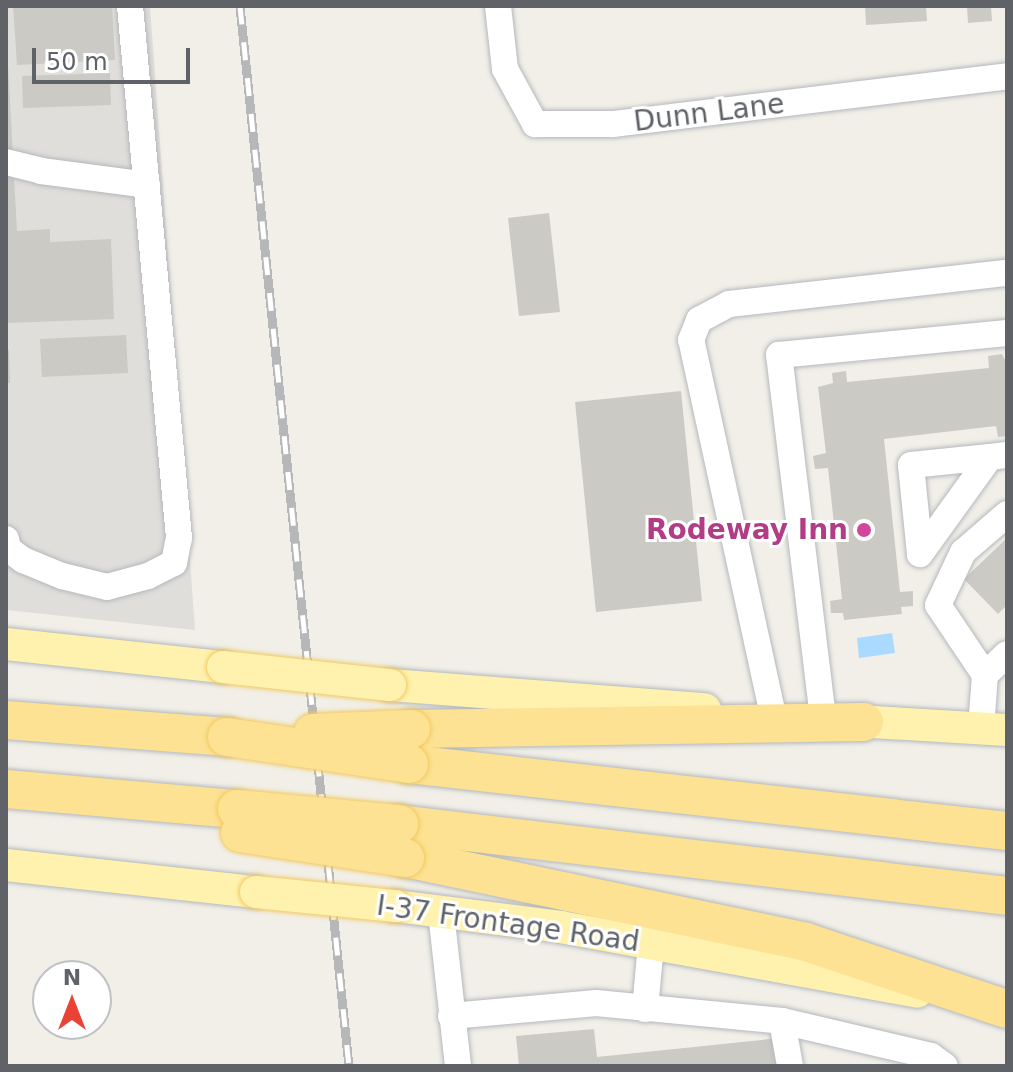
<!DOCTYPE html>
<style>
body{margin:0}
#map{position:relative;width:1013px;height:1072px;overflow:hidden;background:#f1efe8;font-family:"DejaVu Sans",sans-serif}
div>[style]{position:absolute}
.industrial>*{inset:0;background:#e0deda}
.water>*{inset:0;background:#aadaff}
.building>*{inset:0;background:#cccac5}
.roads{filter:drop-shadow(0 0 2px #b5b8bc) drop-shadow(0 0 2px #b5b8bc)}
.minor>*{height:26px;margin:-13px;padding:0 13px;transform-origin:13px;border-radius:13px;background:#fff}
.major>*{height:32px;margin:-16px;padding:0 16px;transform-origin:16px;border-radius:16px;background:#fff2af}
.highway>*{height:38px;margin:-19px;padding:0 19px;transform-origin:19px;border-radius:19px;background:#fde293}
.rail>*{height:9px;margin-top:-4.5px;transform-origin:0;background:repeating-linear-gradient(90deg,#fff 0 18px,#b6b7b8 0 36px);box-sizing:border-box;border-block:2px solid #b6b7b8}
.bridges{filter:drop-shadow(0 0 2px #f2c960) drop-shadow(0 0 2px #f2c960)}
.major-bridge>*{height:32px;margin:-16px;padding:0 16px;transform-origin:16px;border-radius:16px;background:#fff2af}
.highway-bridge>*{height:38px;margin:-19px;padding:0 19px;transform-origin:19px;border-radius:19px;background:#fde293}
.dots>*{width:22px;height:22px;translate:-50% -50%;box-sizing:border-box;border:4px solid #fff;border-radius:50%}
span{translate:-50% -50%;white-space:nowrap;text-align:center;line-height:1.15;-webkit-text-stroke:6px #fff;paint-order:stroke}
.street-label{font-size:28px;color:#5f6368}
.hotel-label{font-size:28px;color:#b23c85;font-weight:700}
.right{translate:-100% -50%;text-align:right}
.frame{position:absolute;inset:0;border:8px solid #5f6368;pointer-events:none}
.north{position:absolute;left:32px;top:960px;width:80px;height:80px;box-sizing:border-box;background:#fff;border:2px solid #bfc1c3;border-radius:50%;rotate:0deg;font-size:22px;font-weight:700;line-height:32px;text-align:center;color:#5f6368}
.north::after{content:'';display:block;margin:auto;width:28px;height:36px;background:#ea4335;clip-path:polygon(50% 0,100% 100%,50% 72%,0 100%)}
.scale{position:absolute;left:32px;top:48px;width:158px;height:36px;box-sizing:border-box;border:4px solid #5f6368;border-top:0;padding-left:10px;font-size:24px;line-height:28px;white-space:nowrap;color:#5f6368;-webkit-text-stroke:6px #fff;paint-order:stroke}
</style>
<div id="map">
<div class="industrial">
<i style="clip-path:polygon(6px 6px,150px 6px,195px 630px,6px 610px)"></i>
</div>
<div class="water">
<i style="clip-path:polygon(892px 633px,895px 653px,859px 658px,857px 638px)"></i>
</div>
<div class="building">
<i style="clip-path:polygon(13px 6px,112px 6px,115px 60px,17px 65px)"></i>
<i style="clip-path:polygon(865px 6px,926px 6px,927px 21px,866px 25px)"></i>
<i style="clip-path:polygon(967px 6px,991px 6px,992px 21px,968px 23px)"></i>
<i style="clip-path:polygon(6px 27px,17px 231px,50px 229px,50px 242px,111px 239px,114px 319px,6px 323px)"></i>
<i style="clip-path:polygon(110px 73px,111px 105px,23px 108px,22px 76px)"></i>
<i style="clip-path:polygon(549px 213px,560px 312px,519px 316px,508px 218px)"></i>
<i style="clip-path:polygon(126px 335px,128px 373px,42px 377px,40px 339px)"></i>
<i style="clip-path:polygon(6px 350px,9px 350px,10px 383px,6px 383px)"></i>
<i style="clip-path:polygon(1002px 354px,1007px 364px,1007px 436px,998px 437px,996px 426px,884px 439px,900px 592px,913px 591px,913px 606px,901px 607px,902px 614px,844px 620px,843px 613px,831px 613px,830px 601px,842px 599px,828px 468px,815px 469px,813px 456px,826px 453px,818px 387px,833px 383px,832px 373px,846px 371px,847px 382px,989px 368px,988px 356px)"></i>
<i style="clip-path:polygon(681px 391px,702px 601px,596px 612px,575px 402px)"></i>
<i style="clip-path:polygon(1007px 538px,1007px 605px,998px 614px,964px 579px)"></i>
<i style="clip-path:polygon(594px 1029px,597px 1057px,780px 1038px,783px 1066px,519px 1066px,516px 1036px)"></i>
</div>
<div class="roads">
<div class="minor">
<i style="left:498px;top:6px;width:63px;rotate:83.7deg"></i>
<i style="left:505px;top:69px;width:63px;rotate:61.4deg"></i>
<i style="left:535px;top:124px;width:78px"></i>
<i style="left:613px;top:124px;width:397px;rotate:-6.9deg"></i>
<i style="left:6px;top:162px;width:36px;rotate:14deg"></i>
<i style="left:41px;top:171px;width:107px;rotate:7.5deg"></i>
<i style="left:990px;top:457px;width:120px;rotate:125.8deg"></i>
<i style="left:920px;top:554px;width:89px;rotate:-95.8deg"></i>
<i style="left:911px;top:465px;width:79px;rotate:-5.8deg"></i>
<i style="left:990px;top:457px;width:17px;rotate:-7deg"></i>
<i style="left:6px;top:539px;width:10px;rotate:79deg"></i>
<i style="left:8px;top:549px;width:19px;rotate:36deg"></i>
<i style="left:23px;top:560px;width:42px;rotate:22.3deg"></i>
<i style="left:62px;top:576px;width:46px;rotate:13.7deg"></i>
<i style="left:107px;top:587px;width:42px;rotate:-15deg"></i>
<i style="left:148px;top:576px;width:29px;rotate:-27deg"></i>
<i style="left:174px;top:563px;width:25px;rotate:-79deg"></i>
<i style="left:179px;top:538px;width:534px;rotate:-95.26deg"></i>
<i style="left:985px;top:675px;width:84px;rotate:-123.9deg"></i>
<i style="left:938px;top:605px;width:59px;rotate:-64.7deg"></i>
<i style="left:963px;top:552px;width:58px;rotate:-40.8deg"></i>
<i style="left:773px;top:715px;width:384px;rotate:-102.3deg"></i>
<i style="left:691px;top:340px;width:22px;rotate:-68deg"></i>
<i style="left:699px;top:320px;width:34px;rotate:-28deg"></i>
<i style="left:729px;top:304px;width:280px;rotate:-6.4deg"></i>
<i style="left:823px;top:718px;width:366px;rotate:-96.9deg"></i>
<i style="left:779px;top:355px;width:229px;rotate:-5.5deg"></i>
<i style="left:981px;top:729px;width:54px;rotate:-85.8deg"></i>
<i style="left:985px;top:675px;width:30px;rotate:-44deg"></i>
<i style="left:441px;top:912px;width:155px;rotate:83.7deg"></i>
<i style="left:645px;top:1009px;width:65px;rotate:-84.7deg"></i>
<i style="left:451px;top:1016px;width:146px;rotate:-5.1deg"></i>
<i style="left:596px;top:1003px;width:187px;rotate:5.5deg"></i>
<i style="left:782px;top:1021px;width:153px;rotate:13.2deg"></i>
<i style="left:931px;top:1056px;width:17px;rotate:36deg"></i>
<i style="left:782px;top:1021px;width:46px;rotate:79.9deg"></i>
</div>
<div class="major">
<i style="left:6px;top:644px;width:218px;rotate:6.1deg"></i>
<i style="left:390px;top:685px;width:316px;rotate:4.4deg"></i>
<i style="left:839px;top:720px;width:168px;rotate:3.4deg"></i>
<i style="left:6px;top:865px;width:251px;rotate:6.2deg"></i>
<i style="left:395px;top:906px;width:167px;rotate:7.2deg"></i>
<i style="left:561px;top:927px;width:362px;rotate:10.3deg"></i>
</div>
<div class="highway">
<i style="left:6px;top:720px;width:222px;rotate:4.4deg"></i>
<i style="left:411px;top:729px;width:453px;rotate:-0.9deg"></i>
<i style="left:409px;top:764px;width:602px;rotate:6.39deg"></i>
<i style="left:6px;top:789px;width:229px;rotate:5deg"></i>
<i style="left:399px;top:824px;width:612px;rotate:6.75deg"></i>
<i style="left:405px;top:858px;width:410px;rotate:11.8deg"></i>
<i style="left:806px;top:942px;width:211px;rotate:18.5deg"></i>
</div>
</div>
<div class="rail">
<i style="left:240px;top:6px;width:1066px;rotate:84.13deg"></i>
</div>
<div class="bridges">
<div class="major-bridge">
<i style="left:223px;top:667px;width:168px;rotate:6.2deg"></i>
<i style="left:256px;top:892px;width:140px;rotate:5.8deg"></i>
</div>
<div class="highway-bridge">
<i style="left:313px;top:733px;width:98px;rotate:-2.3deg"></i>
<i style="left:227px;top:737px;width:184px;rotate:8.4deg"></i>
<i style="left:237px;top:809px;width:163px;rotate:5.3deg"></i>
<i style="left:240px;top:833px;width:167px;rotate:8.6deg"></i>
</div>
</div>
<div class="dots">
<i style="left:864px;top:530px;background:#d1479c"></i>
</div>
<div class="street-label">
<span style="left:709px;top:113px;rotate:-7deg">Dunn Lane</span>
<span style="left:508px;top:924px;rotate:8deg">I-37 Frontage Road</span>
</div>
<div class="hotel-label">
<span class="right" style="left:848px;top:530px">Rodeway Inn</span>
</div>
<div class="frame"></div>
<div class="north">N</div>
<div class="scale">50 m</div>
</div>
